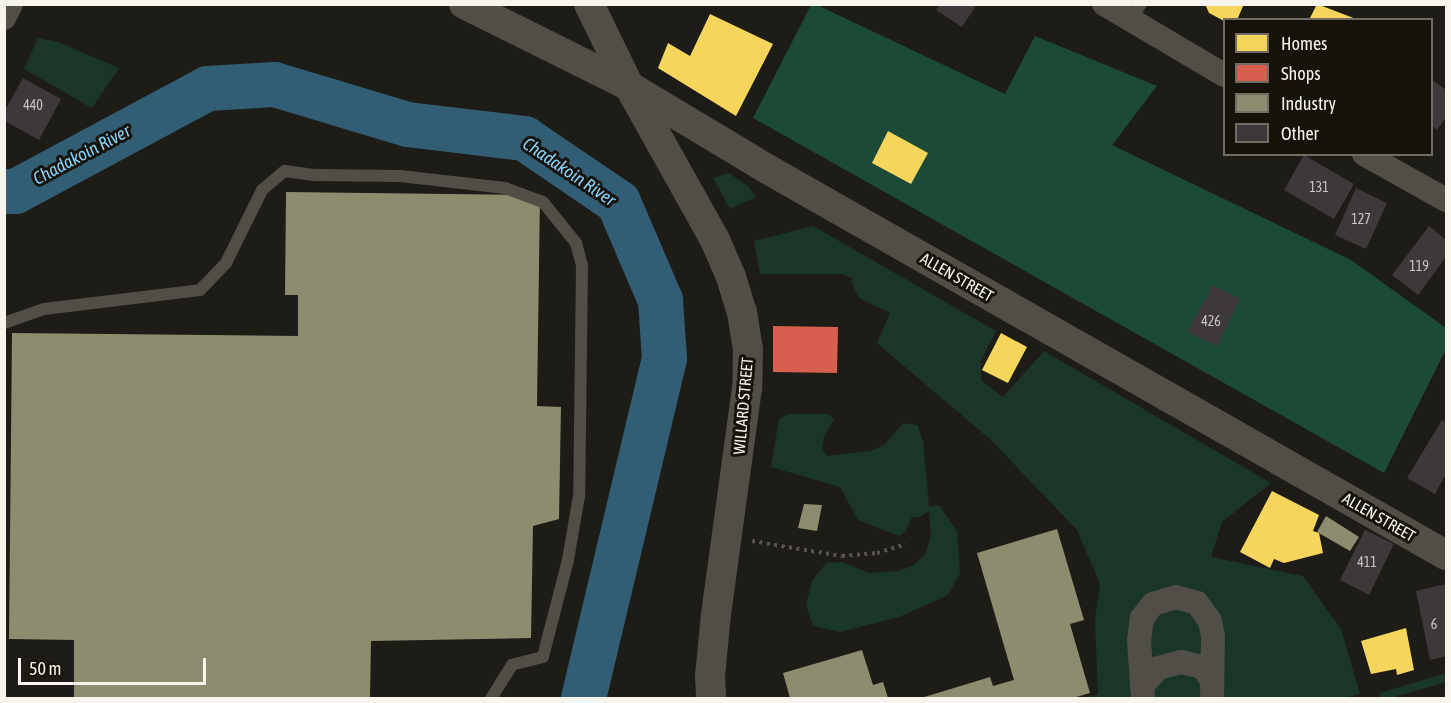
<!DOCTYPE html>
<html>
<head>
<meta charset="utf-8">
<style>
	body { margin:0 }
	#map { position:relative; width:1451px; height:703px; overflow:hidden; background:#1e1c16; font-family:"Asap Condensed",sans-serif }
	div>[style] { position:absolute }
	.green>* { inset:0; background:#1a3629 }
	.forest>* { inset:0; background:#1b4a37 }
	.homes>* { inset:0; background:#f6d55c }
	.shops>* { inset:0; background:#d6604d }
	.industry>* { inset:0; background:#8c8c6e }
	.river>* { height:45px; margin:-22.5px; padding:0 22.5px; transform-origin:22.5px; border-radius:22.5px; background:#315e75 }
	.building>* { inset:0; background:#3e383b }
	.path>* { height:4px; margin-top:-2px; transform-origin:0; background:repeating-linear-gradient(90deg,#57544f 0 3px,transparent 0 7.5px) }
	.service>* { height:12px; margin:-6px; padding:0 6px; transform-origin:6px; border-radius:6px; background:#514d47 }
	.minor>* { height:24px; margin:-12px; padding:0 12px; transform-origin:12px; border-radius:12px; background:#514d47 }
	.tertiary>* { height:30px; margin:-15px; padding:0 15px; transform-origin:15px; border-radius:15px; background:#514d47 }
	span { translate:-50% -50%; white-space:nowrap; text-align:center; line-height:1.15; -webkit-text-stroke:6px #18130a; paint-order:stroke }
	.number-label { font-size:14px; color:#c9c4c0 }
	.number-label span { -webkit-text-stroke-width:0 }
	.street-label { font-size:16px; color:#f7f3ed }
	.water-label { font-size:18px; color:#85d2fe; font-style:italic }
	.frame { position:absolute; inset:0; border:6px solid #f7f3ed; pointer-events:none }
	.legend { position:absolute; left:1223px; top:18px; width:210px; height:138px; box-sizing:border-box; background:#18130a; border:2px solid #716d65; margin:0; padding:8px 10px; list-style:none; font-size:18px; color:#f7f3ed }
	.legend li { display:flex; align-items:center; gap:12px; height:30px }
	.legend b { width:30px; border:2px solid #716d65 }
	.scale { position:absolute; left:18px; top:658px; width:188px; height:27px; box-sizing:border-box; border:3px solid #f7f3ed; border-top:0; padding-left:8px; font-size:18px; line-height:21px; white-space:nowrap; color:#f7f3ed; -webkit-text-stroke:4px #18130a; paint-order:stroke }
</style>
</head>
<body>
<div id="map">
	<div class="green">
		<i style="clip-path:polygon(38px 38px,58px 42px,119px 68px,92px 108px,24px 69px)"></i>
		<i style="clip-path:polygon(729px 173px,748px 186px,756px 197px,730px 209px,713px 178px)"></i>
		<i style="clip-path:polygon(813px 226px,996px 331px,981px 360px,981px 380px,1003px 397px,1044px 351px,1271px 483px,1222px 522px,1211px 557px,1303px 576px,1341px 629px,1360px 694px,1344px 698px,1083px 698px,1098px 694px,1095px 620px,1100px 584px,1077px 530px,992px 441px,877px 343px,890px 313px,859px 298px,851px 281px,853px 278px,841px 274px,760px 274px,754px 241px)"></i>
		<i style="clip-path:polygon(788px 414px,828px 414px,834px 419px,824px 436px,822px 448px,827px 456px,870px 451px,884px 445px,903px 423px,917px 425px,923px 441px,929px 507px,939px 505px,957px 531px,960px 573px,948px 595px,899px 617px,840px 632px,813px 626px,806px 605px,812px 581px,826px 563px,842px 562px,869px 573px,898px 571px,912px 566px,925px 555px,931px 535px,929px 511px,920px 517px,912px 517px,905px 532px,899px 536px,858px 520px,840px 487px,771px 467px,779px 419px)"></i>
		<i style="clip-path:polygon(1446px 673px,1446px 682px,1390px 698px,1381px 698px,1380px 693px)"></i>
	</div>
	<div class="forest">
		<i style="clip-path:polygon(811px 5px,817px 5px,1005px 94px,1035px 36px,1157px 86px,1112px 145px,1351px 260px,1446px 328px,1446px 349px,1384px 473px,753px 118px)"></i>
	</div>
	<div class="homes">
		<i style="clip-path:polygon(1205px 4px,1244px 4px,1237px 20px,1224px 21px,1209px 13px)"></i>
		<i style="clip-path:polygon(1317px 4px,1356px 19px,1356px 20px,1309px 20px)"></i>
		<i style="clip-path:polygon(710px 14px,773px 44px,736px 116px,658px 68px,668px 43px,690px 56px)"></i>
		<i style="clip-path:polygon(888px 131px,928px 153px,911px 184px,872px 163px)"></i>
		<i style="clip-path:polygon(1001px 333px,1027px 347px,1008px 383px,982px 370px)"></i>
		<i style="clip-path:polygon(1272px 491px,1319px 515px,1313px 531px,1319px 533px,1323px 553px,1284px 563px,1274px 559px,1270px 568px,1240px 552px)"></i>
		<i style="clip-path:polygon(1406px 628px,1414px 670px,1397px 675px,1396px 669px,1371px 674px,1361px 641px)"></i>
	</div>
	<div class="shops">
		<i style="clip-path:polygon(773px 326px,838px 327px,837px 373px,773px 372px)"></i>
	</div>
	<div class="industry">
		<i style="clip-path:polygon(286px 192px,540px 195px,537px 406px,561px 407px,559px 519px,533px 526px,531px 638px,371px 641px,370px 698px,74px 698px,74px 640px,9px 639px,12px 333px,298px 336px,298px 295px,285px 295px)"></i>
		<i style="clip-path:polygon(804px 504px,822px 505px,817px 531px,798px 528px)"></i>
		<i style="clip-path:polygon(1326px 516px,1359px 537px,1350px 551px,1317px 532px)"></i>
		<i style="clip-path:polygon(1057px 529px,1084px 620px,1070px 624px,1090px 693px,1073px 698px,921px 698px,990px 677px,993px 686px,1014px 680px,977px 553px)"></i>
		<i style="clip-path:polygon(862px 650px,873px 685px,883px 682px,888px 698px,790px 698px,783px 673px)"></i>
	</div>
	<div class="river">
		<i style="left:4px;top:191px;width:11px"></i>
		<i style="left:15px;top:191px;width:218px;rotate:-28.2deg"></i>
		<i style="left:207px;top:88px;width:67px;rotate:-3.4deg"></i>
		<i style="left:274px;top:84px;width:139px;rotate:16.7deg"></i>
		<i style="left:407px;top:124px;width:118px;rotate:6.8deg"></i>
		<i style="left:524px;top:138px;width:114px;rotate:34.2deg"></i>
		<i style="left:618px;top:202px;width:107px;rotate:66.8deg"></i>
		<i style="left:660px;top:300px;width:58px;rotate:86.1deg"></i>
		<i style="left:664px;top:358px;width:350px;rotate:103.4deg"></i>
	</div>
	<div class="building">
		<i style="clip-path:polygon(940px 4px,977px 4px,962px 27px,936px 10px)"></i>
		<i style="clip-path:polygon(23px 78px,61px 99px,39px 140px,5px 121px,5px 110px)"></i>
		<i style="clip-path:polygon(1432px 80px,1446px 90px,1446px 117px,1437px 130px,1432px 126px)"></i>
		<i style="clip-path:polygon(1304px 155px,1354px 184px,1334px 219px,1284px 190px)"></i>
		<i style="clip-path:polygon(1356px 188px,1387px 203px,1366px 249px,1335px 235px)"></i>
		<i style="clip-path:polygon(1429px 226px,1446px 240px,1446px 257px,1418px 295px,1392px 275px)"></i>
		<i style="clip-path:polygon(1213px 285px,1240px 299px,1217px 346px,1187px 332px)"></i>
		<i style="clip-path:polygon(1442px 420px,1446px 422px,1446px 474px,1435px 494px,1407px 478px)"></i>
		<i style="clip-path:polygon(1365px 530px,1394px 544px,1369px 595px,1340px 580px)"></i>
		<i style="clip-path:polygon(1446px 584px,1446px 656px,1430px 660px,1416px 591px)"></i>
	</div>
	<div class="path">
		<i style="left:752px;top:541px;width:91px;rotate:9.5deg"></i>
		<i style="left:842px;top:556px;width:35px;rotate:-5deg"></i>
		<i style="left:877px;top:553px;width:30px;rotate:-17deg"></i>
	</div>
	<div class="service">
		<i style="left:1131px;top:20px;width:19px;rotate:-58deg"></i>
		<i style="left:4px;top:323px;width:42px;rotate:-19.3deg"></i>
		<i style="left:44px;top:309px;width:157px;rotate:-6.9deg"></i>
		<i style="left:200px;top:290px;width:37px;rotate:-46deg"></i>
		<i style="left:226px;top:263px;width:81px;rotate:-63.7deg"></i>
		<i style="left:262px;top:190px;width:30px;rotate:-40deg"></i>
		<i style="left:285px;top:171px;width:29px;rotate:8deg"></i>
		<i style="left:314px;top:175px;width:86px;rotate:0.7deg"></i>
		<i style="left:400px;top:176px;width:106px;rotate:6.5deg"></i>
		<i style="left:505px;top:188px;width:40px;rotate:20.2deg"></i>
		<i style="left:543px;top:202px;width:53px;rotate:51.2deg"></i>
		<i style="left:576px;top:243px;width:23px;rotate:75deg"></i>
		<i style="left:582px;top:265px;width:231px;rotate:90.7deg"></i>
		<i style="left:579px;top:496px;width:65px;rotate:99.8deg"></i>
		<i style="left:568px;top:560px;width:100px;rotate:104.5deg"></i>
		<i style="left:543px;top:657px;width:32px;rotate:166deg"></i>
		<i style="left:512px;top:665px;width:39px;rotate:122deg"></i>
	</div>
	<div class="minor">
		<i style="left:1104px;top:4px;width:139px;rotate:30.6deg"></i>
		<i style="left:4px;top:18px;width:16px;rotate:-63deg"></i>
		<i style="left:1364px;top:154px;width:94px;rotate:29.3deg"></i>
		<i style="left:1142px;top:686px;width:24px;rotate:-48deg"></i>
		<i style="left:1158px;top:668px;width:24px;rotate:-15deg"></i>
		<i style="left:1181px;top:662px;width:23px;rotate:13deg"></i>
		<i style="left:1203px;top:667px;width:17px;rotate:57deg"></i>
		<i style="left:1143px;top:698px;width:57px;rotate:-94deg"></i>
		<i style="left:1139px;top:641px;width:23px;rotate:-83deg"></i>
		<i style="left:1142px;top:618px;width:18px;rotate:-52deg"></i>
		<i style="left:1153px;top:604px;width:24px;rotate:-17deg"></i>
		<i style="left:1176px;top:597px;width:22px;rotate:16deg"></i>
		<i style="left:1197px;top:603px;width:22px;rotate:54deg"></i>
		<i style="left:1210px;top:621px;width:16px;rotate:79deg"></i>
		<i style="left:1213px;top:637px;width:61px;rotate:90.9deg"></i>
	</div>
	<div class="tertiary">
		<i style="left:464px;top:4px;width:184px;rotate:26.4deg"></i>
		<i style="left:629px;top:86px;width:163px;rotate:31deg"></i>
		<i style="left:769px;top:170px;width:779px;rotate:29.63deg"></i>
		<i style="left:589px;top:4px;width:91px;rotate:64deg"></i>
		<i style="left:629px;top:86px;width:176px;rotate:60.8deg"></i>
		<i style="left:715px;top:240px;width:40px;rotate:66.6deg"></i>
		<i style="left:731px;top:277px;width:37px;rotate:73deg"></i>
		<i style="left:742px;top:312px;width:37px;rotate:81deg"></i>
		<i style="left:748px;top:349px;width:39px;rotate:91deg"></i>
		<i style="left:747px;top:388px;width:228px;rotate:97.8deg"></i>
		<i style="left:716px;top:614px;width:62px;rotate:95.5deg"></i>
		<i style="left:710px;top:676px;width:22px;rotate:87deg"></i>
	</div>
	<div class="number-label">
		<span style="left:33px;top:105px">440</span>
		<span style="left:1319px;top:187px">131</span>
		<span style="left:1361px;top:219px">127</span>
		<span style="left:1419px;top:266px">119</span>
		<span style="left:1211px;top:321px">426</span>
		<span style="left:1367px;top:562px">411</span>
		<span style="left:1434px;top:624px">6</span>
	</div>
	<div class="street-label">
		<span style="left:957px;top:277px;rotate:30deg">ALLEN STREET</span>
		<span style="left:743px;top:406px;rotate:-85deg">WILLARD STREET</span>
		<span style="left:1379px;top:517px;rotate:30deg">ALLEN STREET</span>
	</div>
	<div class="water-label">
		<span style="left:82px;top:155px;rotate:-28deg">Chadakoin River</span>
		<span style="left:569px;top:172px;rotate:34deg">Chadakoin River</span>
	</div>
	<div class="frame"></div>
	<ul class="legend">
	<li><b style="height:16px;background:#f6d55c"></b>Homes</li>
	<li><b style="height:16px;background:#d6604d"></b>Shops</li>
	<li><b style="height:16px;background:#8c8c6e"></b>Industry</li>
	<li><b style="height:16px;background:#3e383b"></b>Other</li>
	</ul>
	<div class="scale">50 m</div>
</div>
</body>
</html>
